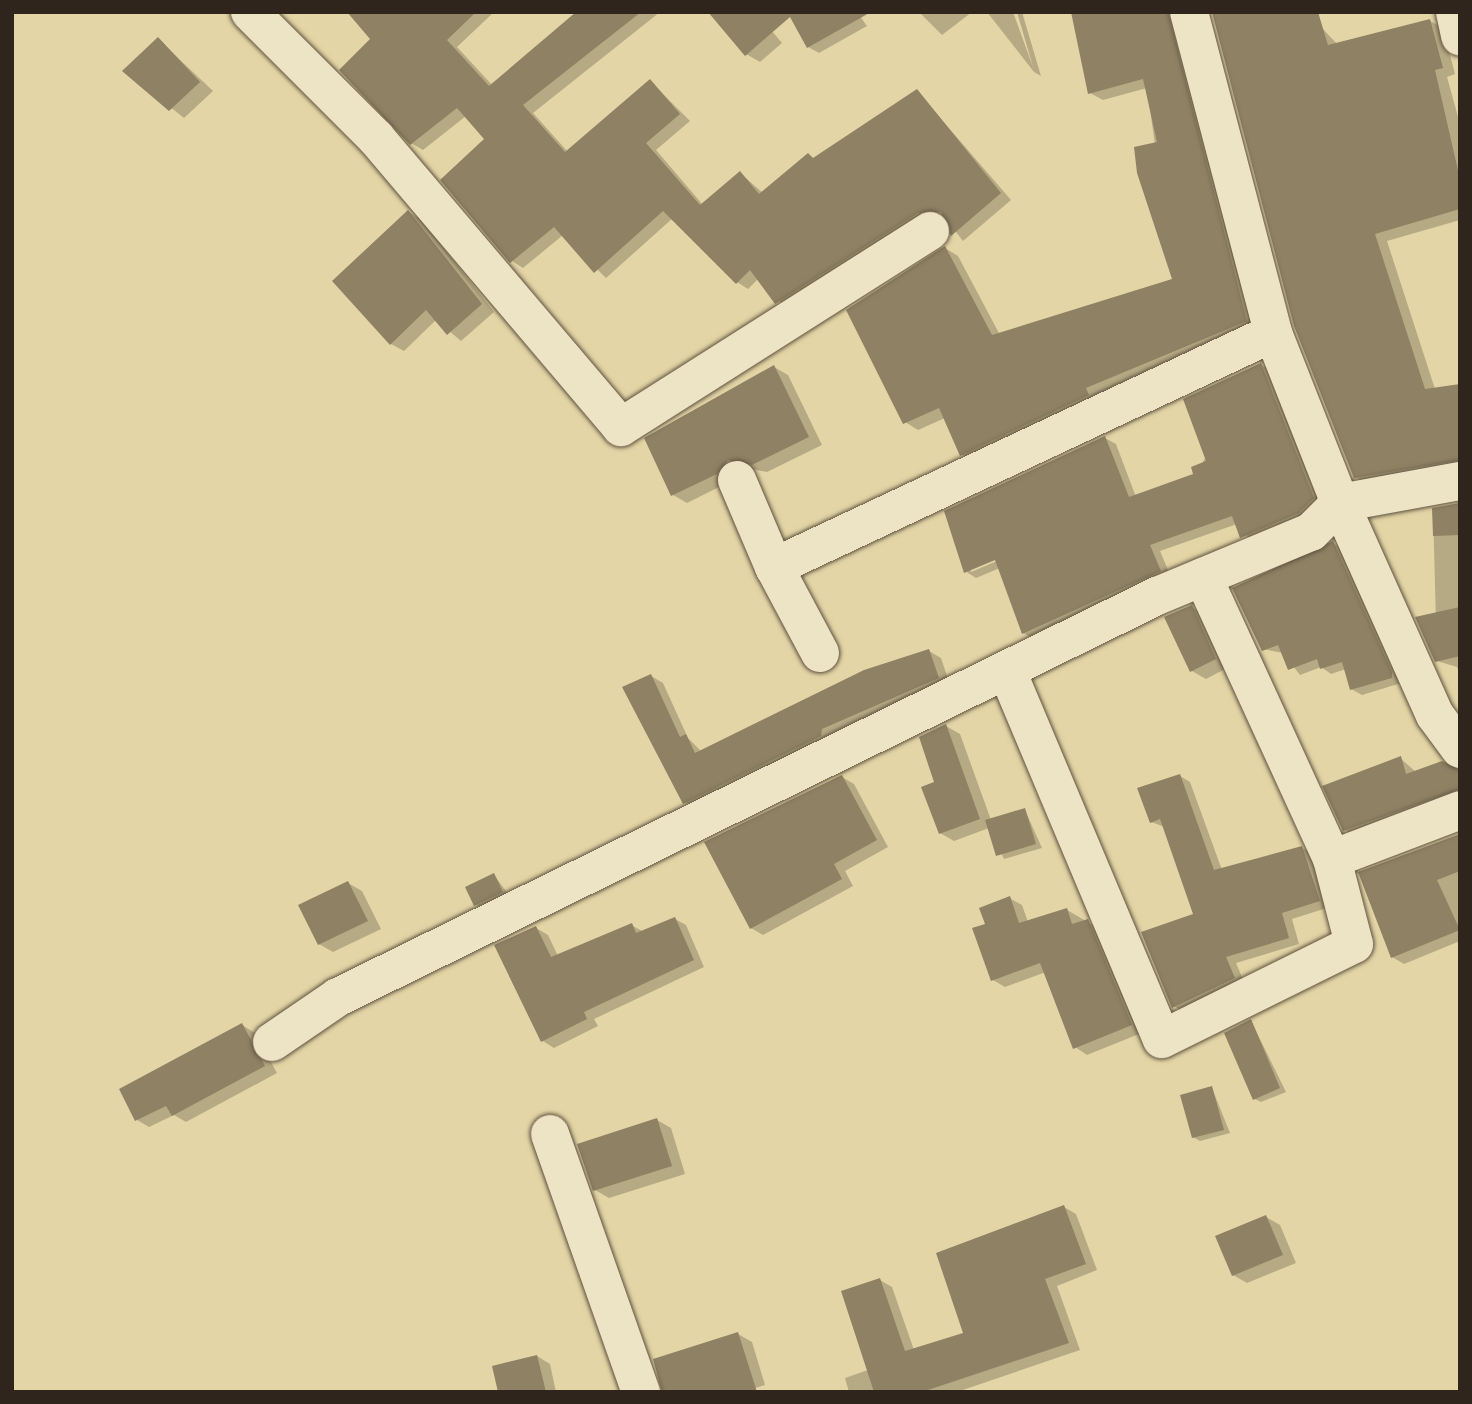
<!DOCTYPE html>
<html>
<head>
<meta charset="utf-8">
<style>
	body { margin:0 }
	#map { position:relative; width:1472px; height:1404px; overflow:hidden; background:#e4d5a6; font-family:"Sorts Mill Goudy",serif }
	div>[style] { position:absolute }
	.shadow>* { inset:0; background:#0003 }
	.building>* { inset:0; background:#8e8164 }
	.roads { filter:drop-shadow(0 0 2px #5d513f) drop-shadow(0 0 2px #5d513f) }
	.street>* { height:38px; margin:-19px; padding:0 19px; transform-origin:19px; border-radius:19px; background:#ede4c5 }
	span { translate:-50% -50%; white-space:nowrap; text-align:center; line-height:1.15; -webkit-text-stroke:5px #ede4c5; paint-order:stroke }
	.frame { position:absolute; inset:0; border:14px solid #30251d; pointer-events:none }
</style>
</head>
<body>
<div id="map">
	<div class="shadow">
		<i style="clip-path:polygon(434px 12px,494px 12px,457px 47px,493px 86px,581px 12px,660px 12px,533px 113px,568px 152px,650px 81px,690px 121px,656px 150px,703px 205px,740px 173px,763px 193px,808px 155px,815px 159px,917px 91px,1011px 200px,963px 241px,945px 218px,930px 218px,787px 309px,758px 279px,748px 289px,737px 282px,673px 218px,606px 278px,563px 235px,523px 268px,512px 261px,487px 139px,466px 116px,423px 150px,411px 143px)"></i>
		<i style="clip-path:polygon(756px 12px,782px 43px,760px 62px,746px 54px)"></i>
		<i style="clip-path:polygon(857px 12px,867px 26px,819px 53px,808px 47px)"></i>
		<i style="clip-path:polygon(919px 12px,972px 12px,942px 35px)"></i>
		<i style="clip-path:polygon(987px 12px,1013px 12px,1033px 67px,1017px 12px,1022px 12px,1041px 76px,1034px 72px)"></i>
		<i style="clip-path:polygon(1073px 12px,1184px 12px,1259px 328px,974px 462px,961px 454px,945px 418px,918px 430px,905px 422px,945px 248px,958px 256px,1000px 335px,1174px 281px,1147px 88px,1103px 100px,1090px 93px)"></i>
		<i style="clip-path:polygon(1430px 21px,1443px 28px,1455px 74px,1447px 77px,1460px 124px,1460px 220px,1387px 241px,1435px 389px,1460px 386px,1460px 468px,1368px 484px,1355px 477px,1322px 28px,1338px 45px)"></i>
		<i style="clip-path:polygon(158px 39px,213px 91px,184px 118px,124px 70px)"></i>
		<i style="clip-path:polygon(409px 212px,422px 220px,494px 312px,461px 341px,436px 320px,404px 351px,391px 344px)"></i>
		<i style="clip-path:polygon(evenodd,1261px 365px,1272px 371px,1325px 504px,1253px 543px,1237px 524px,1160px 551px,1171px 577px,1034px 639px,1023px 633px,1000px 568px,976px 578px,965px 571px,1105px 438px,1116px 444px,1136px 497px,1195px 475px,1261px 365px,1002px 555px,1004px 558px,971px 572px,971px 568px,1002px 555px)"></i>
		<i style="clip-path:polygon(774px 367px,788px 375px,822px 445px,767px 472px,742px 467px,731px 481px,687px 503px,673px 495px)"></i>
		<i style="clip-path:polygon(1460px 503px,1460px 677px,1457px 667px,1437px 661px,1433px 510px)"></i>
		<i style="clip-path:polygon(1333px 543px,1343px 549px,1401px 683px,1362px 695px,1351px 689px,1346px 669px,1331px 674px,1321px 667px,1300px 675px,1283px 653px,1263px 649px)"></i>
		<i style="clip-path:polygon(1192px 607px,1206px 615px,1229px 667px,1206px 679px,1192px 671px)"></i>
		<i style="clip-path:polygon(929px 651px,941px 658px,950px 685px,697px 809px,685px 802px,651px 676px,663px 683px,688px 738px,702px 752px)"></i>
		<i style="clip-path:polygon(946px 726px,960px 734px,991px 820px,1025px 810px,1042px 848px,1004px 859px,989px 828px,954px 841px,940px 833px,937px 783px)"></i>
		<i style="clip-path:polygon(1400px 758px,1416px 772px,1460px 778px,1460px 801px,1359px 838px,1345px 830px)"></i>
		<i style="clip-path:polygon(1180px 776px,1190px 782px,1222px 870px,1302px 848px,1313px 854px,1330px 907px,1292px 919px,1299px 944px,1236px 963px,1245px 984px,1185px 1013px,1174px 1006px,1196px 915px,1165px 827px,1151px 822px)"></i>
		<i style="clip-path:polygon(842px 777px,854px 784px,888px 847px,845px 871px,853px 886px,763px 935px,751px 928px)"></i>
		<i style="clip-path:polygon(1460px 835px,1460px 941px,1404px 964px,1392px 957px)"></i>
		<i style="clip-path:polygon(494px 875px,509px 895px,482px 908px,476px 905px)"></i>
		<i style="clip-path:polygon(348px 883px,362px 891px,381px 929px,333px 952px,319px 944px)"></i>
		<i style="clip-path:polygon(1009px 898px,1022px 905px,1028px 922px,1067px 910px,1100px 929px,1144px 1032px,1087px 1055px,1075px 1047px,1046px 972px,1005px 987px,993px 980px,987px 925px)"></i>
		<i style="clip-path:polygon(675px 919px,686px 925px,704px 967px,594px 1019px,598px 1026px,554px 1048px,543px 1041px,536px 928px,548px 935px,558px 956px,631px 925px,644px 932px)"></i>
		<i style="clip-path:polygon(1251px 1021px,1286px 1092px,1261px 1102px,1255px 1099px)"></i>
		<i style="clip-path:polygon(242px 1025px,255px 1033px,277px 1073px,186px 1122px,174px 1115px,149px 1127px,137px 1120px)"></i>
		<i style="clip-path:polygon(1212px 1088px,1230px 1133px,1200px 1141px,1193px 1137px)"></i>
		<i style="clip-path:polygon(657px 1120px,671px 1128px,685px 1174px,609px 1198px,595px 1190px)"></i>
		<i style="clip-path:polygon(1064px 1207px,1076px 1214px,1097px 1270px,1057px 1286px,1080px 1350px,957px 1392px,849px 1392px,845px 1378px,868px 1370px,880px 1280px,892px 1287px,914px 1350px,965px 1334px)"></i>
		<i style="clip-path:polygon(1266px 1217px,1280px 1225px,1296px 1263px,1247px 1283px,1233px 1275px)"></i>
		<i style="clip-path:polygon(738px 1334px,752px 1342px,765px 1385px,744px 1392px)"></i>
		<i style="clip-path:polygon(537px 1356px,550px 1364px,556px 1392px,500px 1392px)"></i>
	</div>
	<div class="building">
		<i style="clip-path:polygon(347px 12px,476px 12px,447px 40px,489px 86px,576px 12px,641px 12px,523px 105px,565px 152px,650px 79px,680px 114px,646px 143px,700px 205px,740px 171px,759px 194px,808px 153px,813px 158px,917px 89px,1001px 193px,951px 236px,941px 212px,918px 213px,775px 304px,750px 270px,736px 284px,663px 211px,594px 273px,554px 227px,510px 263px,440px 180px,484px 139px,457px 108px,410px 145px,339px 70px,370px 39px)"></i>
		<i style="clip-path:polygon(708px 12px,871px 12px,807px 48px,790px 17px,745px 56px)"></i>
		<i style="clip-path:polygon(1071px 12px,1168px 12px,1247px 321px,1086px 388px,1089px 395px,960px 456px,939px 408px,903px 424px,846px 310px,945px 246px,992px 335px,1172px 279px,1137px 173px,1134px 147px,1157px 142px,1143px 79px,1088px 94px)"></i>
		<i style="clip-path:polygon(1212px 12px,1318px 12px,1328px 45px,1430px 19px,1443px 68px,1435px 70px,1460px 179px,1460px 209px,1375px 234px,1425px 389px,1460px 384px,1460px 460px,1354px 478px,1294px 326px)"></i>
		<i style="clip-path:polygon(158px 37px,200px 82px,169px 111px,122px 71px)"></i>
		<i style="clip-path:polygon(408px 210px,482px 304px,447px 335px,426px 310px,390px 345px,332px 281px)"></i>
		<i style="clip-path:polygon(1261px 363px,1314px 498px,1299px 513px,1240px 538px,1232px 516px,1150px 545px,1161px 571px,1022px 634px,995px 560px,964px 573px,944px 511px,1105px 436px,1129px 497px,1193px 474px,1191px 467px,1206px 461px,1183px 399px)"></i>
		<i style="clip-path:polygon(774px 365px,809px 437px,752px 465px,728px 460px,717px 474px,671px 496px,644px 438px)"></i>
		<i style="clip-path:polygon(1460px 503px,1460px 535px,1433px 536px,1432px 508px)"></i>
		<i style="clip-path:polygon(1333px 541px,1392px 672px,1392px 678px,1350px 690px,1342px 662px,1320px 669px,1317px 659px,1288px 670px,1278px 645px,1262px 651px,1232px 588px)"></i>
		<i style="clip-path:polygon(1192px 605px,1216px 659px,1190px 672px,1164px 617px)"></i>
		<i style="clip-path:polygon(1460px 607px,1460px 656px,1435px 662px,1415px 617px)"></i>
		<i style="clip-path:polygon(929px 649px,939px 678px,822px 729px,821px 736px,683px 804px,622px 687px,651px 674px,680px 737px,686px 734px,695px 753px,864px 670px)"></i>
		<i style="clip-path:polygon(946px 724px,980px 819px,939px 834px,921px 787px,934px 782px,919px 737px)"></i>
		<i style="clip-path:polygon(1401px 756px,1406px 774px,1442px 761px,1460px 770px,1460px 789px,1343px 831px,1322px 786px)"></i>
		<i style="clip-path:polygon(1180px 774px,1214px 870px,1302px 846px,1320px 901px,1282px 913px,1289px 938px,1226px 957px,1235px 978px,1172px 1008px,1141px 932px,1193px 914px,1160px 819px,1150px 823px,1137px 788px)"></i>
		<i style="clip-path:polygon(842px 775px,877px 840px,834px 864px,842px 879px,750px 929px,704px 842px)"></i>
		<i style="clip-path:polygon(1025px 808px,1036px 844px,996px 856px,985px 820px)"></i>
		<i style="clip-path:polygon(1460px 834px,1460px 871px,1437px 880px,1460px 930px,1391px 958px,1358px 872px)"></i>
		<i style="clip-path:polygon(494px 873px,503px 892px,474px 906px,465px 887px)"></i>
		<i style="clip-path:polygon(348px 881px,368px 921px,318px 945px,298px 905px)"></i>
		<i style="clip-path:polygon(1010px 896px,1019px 923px,1067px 908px,1072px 924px,1088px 919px,1132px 1025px,1073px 1049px,1040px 963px,991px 981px,972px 928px,985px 924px,979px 908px)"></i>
		<i style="clip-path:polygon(675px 917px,694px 960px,584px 1012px,587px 1019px,541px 1042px,494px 945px,536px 926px,551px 957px,632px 923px,636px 933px)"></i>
		<i style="clip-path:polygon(1251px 1019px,1280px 1088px,1253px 1100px,1224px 1033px)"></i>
		<i style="clip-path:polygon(242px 1023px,265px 1066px,172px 1116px,166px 1106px,135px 1121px,119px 1089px)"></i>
		<i style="clip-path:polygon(1212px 1086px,1224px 1130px,1192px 1138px,1180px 1095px)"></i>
		<i style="clip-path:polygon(657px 1118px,672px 1166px,593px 1191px,577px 1144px)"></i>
		<i style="clip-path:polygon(1064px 1205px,1086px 1264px,1045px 1279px,1069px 1343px,922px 1392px,874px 1392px,841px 1291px,880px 1278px,905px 1351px,963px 1333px,936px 1253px)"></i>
		<i style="clip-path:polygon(1266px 1215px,1283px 1255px,1232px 1276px,1215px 1236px)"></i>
		<i style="clip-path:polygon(738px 1332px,757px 1392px,662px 1392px,653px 1359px)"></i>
		<i style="clip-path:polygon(537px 1355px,546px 1392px,498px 1392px,492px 1366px)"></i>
	</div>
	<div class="roads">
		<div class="street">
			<i style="left:250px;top:12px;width:178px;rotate:45deg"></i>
			<i style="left:376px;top:138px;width:379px;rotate:49.7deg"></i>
			<i style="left:621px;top:427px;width:366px;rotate:-32.4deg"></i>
			<i style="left:1189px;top:12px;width:332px;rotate:75.3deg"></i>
			<i style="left:1273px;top:333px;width:183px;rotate:68.5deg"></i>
			<i style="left:1340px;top:503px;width:122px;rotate:-10.4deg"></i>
			<i style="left:1455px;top:12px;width:25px;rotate:78deg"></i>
			<i style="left:737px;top:480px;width:95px;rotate:67deg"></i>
			<i style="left:1203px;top:577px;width:310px;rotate:65.4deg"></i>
			<i style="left:820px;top:653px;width:98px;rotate:-118.1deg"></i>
			<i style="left:774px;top:567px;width:551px;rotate:-25.12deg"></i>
			<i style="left:1007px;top:671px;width:399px;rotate:67.2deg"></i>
			<i style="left:1162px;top:1039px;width:214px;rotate:-26.3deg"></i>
			<i style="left:1354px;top:944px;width:88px;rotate:-104.5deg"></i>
			<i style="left:1332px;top:859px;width:137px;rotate:-20.9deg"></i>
			<i style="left:272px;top:1042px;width:80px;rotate:-34.3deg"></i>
			<i style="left:338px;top:997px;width:912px;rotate:-26.09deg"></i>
			<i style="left:1157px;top:596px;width:167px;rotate:-22.6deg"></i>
			<i style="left:1311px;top:532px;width:41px;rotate:-45deg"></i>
			<i style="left:1340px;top:503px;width:232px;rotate:65.9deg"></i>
			<i style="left:1435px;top:715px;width:42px;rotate:53.7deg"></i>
			<i style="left:550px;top:1134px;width:274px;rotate:70.6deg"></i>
		</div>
	</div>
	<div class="frame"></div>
</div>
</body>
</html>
